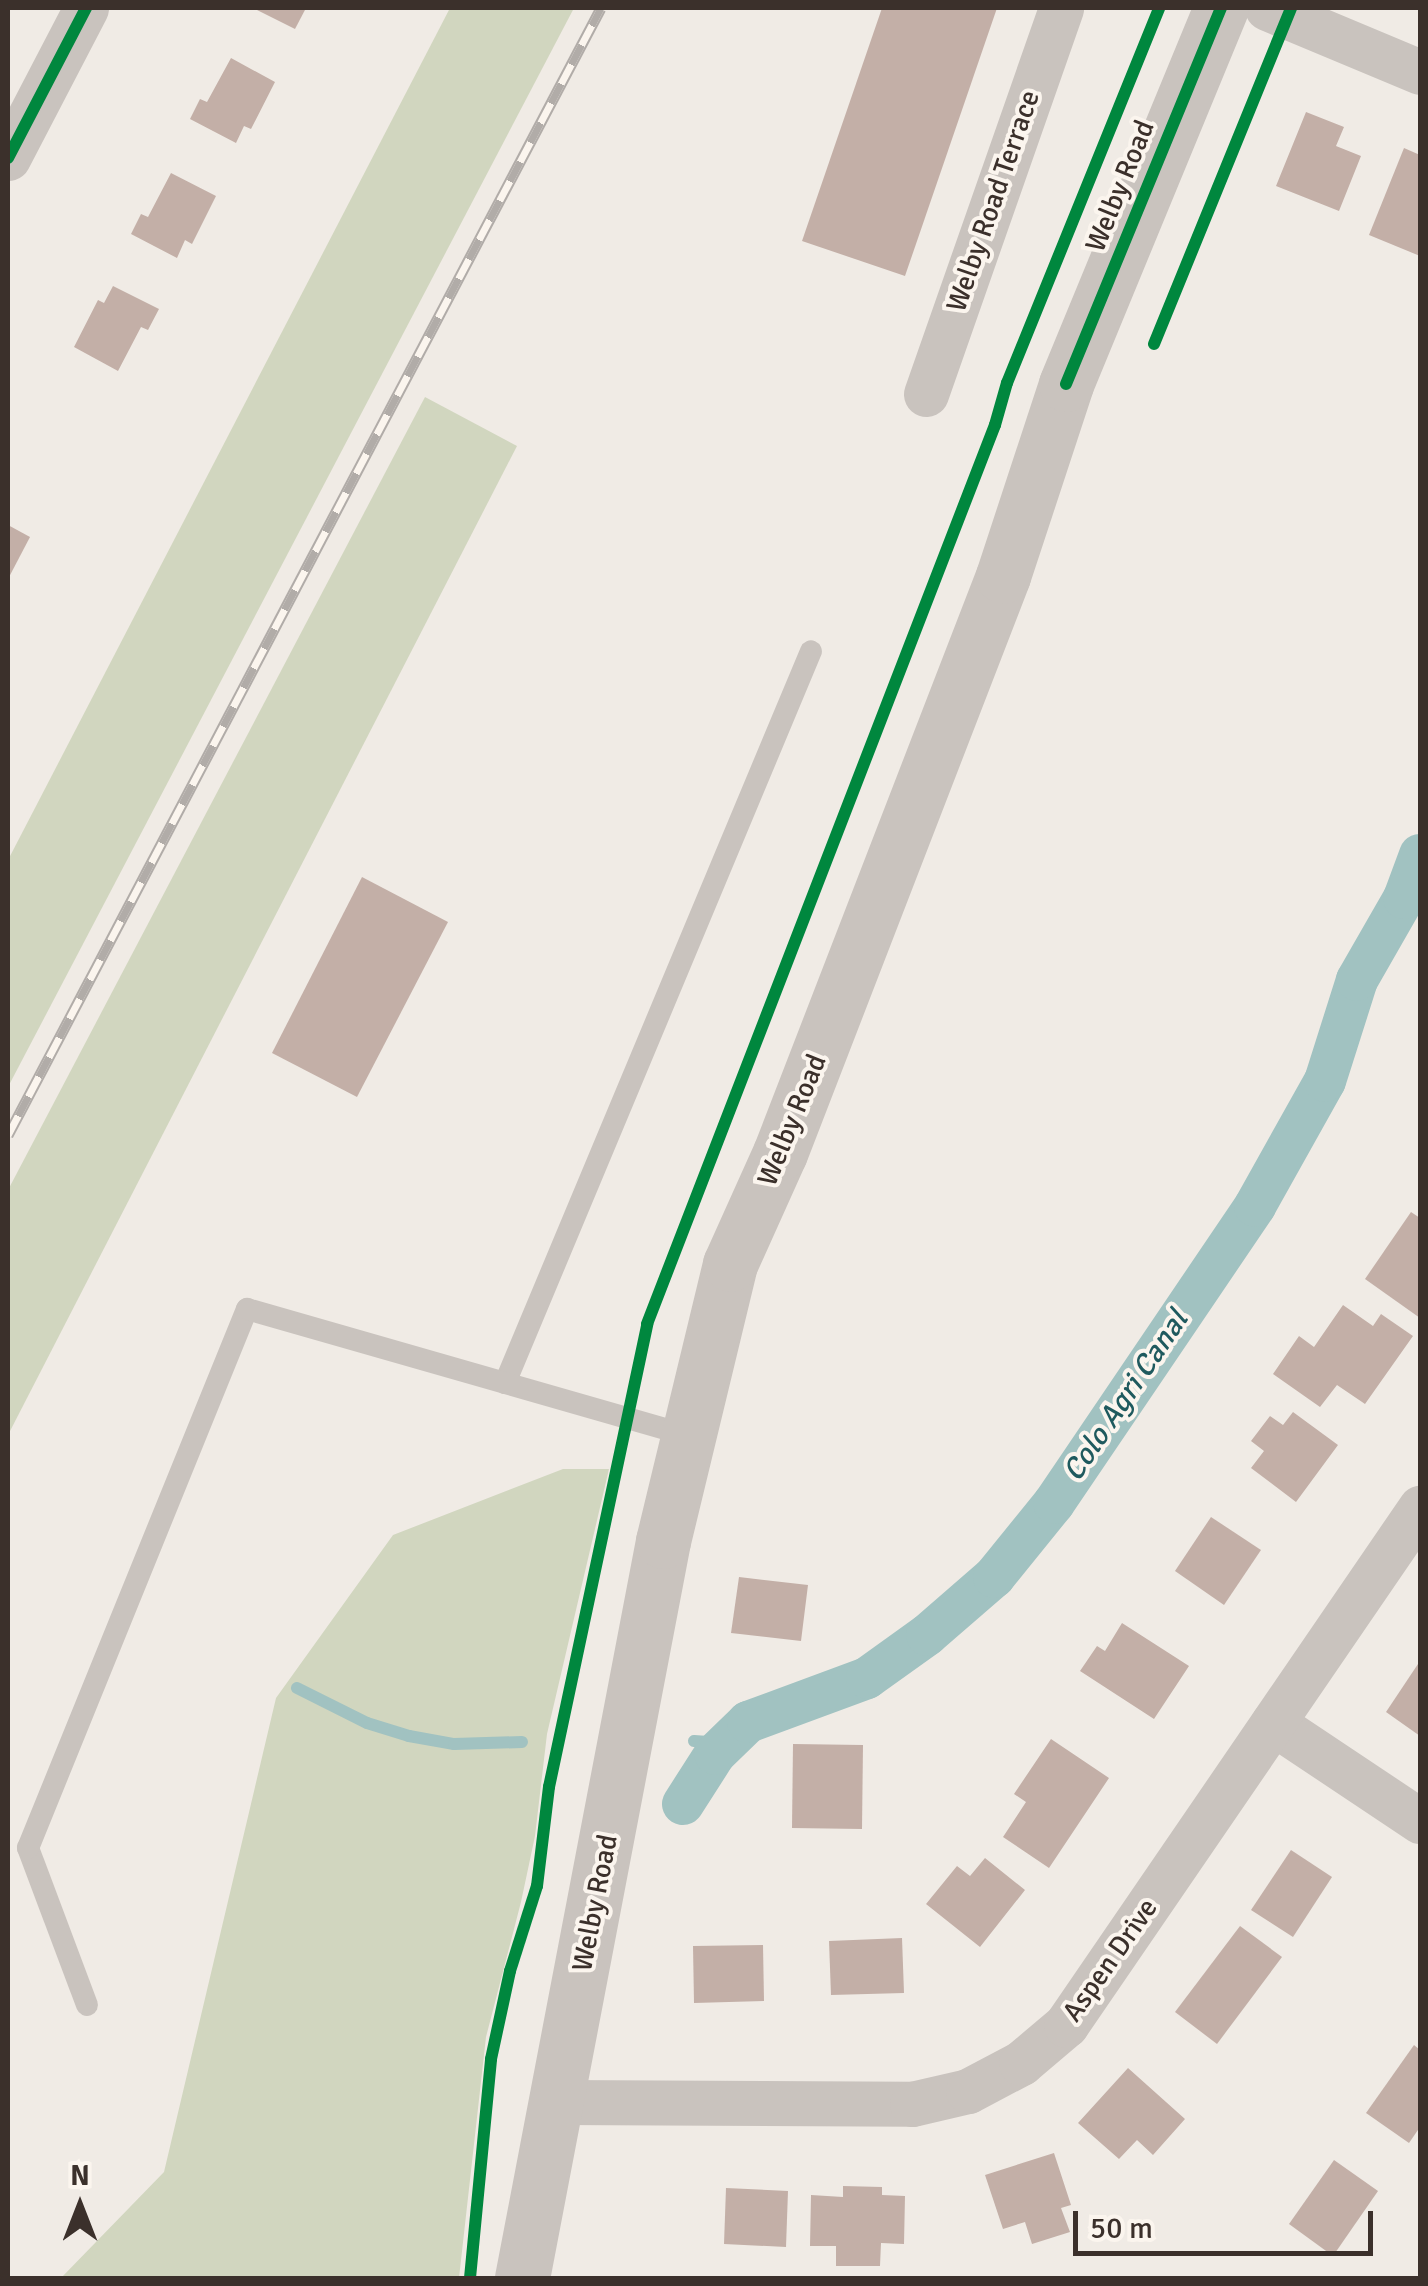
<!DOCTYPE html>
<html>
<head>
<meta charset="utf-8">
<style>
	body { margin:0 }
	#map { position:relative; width:1428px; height:2286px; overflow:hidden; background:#f0ebe5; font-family:Signika,sans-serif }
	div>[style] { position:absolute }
	.green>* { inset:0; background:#d1d6bf }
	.stream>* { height:12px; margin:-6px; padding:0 6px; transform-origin:6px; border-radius:6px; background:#a1c2c1 }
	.canal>* { height:42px; margin:-21px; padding:0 21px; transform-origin:21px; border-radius:21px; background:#a1c2c1 }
	.building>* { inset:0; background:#c3afa7 }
	.service>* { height:22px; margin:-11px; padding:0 11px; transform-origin:11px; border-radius:11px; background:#c9c3be }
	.minor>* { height:45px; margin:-22.5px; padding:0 22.5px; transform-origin:22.5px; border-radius:22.5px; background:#c9c3be }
	.tertiary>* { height:55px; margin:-27.5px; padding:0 27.5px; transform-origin:27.5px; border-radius:27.5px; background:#c9c3be }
	.rail>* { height:11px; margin-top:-5.5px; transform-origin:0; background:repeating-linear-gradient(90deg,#fbf5ee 0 22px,#b1aca8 0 44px); box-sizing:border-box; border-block:2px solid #b1aca8 }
	.cycleway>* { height:12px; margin:-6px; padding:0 6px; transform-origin:6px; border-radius:6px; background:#00873e }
	span { translate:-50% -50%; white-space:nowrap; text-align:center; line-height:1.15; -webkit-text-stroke:8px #fbf5ee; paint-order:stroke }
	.street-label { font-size:28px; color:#3b302b }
	.water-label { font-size:30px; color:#1f5a5e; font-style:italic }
	.frame { position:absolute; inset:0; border:10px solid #3b302b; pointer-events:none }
	.north { position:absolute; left:30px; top:2156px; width:100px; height:100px; -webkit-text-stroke:8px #fbf5ee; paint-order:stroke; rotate:0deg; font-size:28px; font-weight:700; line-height:40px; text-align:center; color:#3b302b }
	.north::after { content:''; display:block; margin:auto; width:35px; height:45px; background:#3b302b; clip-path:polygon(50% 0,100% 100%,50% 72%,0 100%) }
	.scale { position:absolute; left:1073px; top:2211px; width:300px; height:45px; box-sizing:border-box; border:5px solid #3b302b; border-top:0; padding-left:12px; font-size:30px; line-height:35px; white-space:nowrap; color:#3b302b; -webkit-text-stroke:8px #fbf5ee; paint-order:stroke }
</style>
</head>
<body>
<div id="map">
	<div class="green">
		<i style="clip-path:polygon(450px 8px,574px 8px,8px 1087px,8px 860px)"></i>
		<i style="clip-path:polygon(425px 397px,517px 446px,8px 1435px,8px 1190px)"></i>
		<i style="clip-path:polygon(563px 1469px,609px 1469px,547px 1734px,535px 1836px,521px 1902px,486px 2037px,459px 2278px,61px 2278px,164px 2172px,276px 1698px,393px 1535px)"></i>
	</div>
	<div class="stream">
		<i style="left:297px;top:1688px;width:78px;rotate:26.6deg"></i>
		<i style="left:367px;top:1723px;width:44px;rotate:17.2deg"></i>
		<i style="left:409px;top:1736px;width:46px;rotate:10.1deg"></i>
		<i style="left:454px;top:1744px;width:68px;rotate:-1.7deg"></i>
		<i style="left:694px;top:1741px;width:32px;rotate:4deg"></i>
	</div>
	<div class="canal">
		<i style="left:683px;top:1804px;width:59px;rotate:-57.4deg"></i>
		<i style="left:715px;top:1754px;width:46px;rotate:-44.1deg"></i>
		<i style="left:748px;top:1722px;width:127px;rotate:-20.3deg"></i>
		<i style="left:867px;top:1678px;width:74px;rotate:-35.6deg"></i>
		<i style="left:927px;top:1635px;width:89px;rotate:-40.9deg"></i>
		<i style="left:994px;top:1577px;width:95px;rotate:-51deg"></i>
		<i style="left:1054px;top:1503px;width:359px;rotate:-55.9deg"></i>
		<i style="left:1255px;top:1206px;width:143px;rotate:-60.8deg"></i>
		<i style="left:1325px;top:1081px;width:106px;rotate:-72.4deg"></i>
		<i style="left:1357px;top:980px;width:95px;rotate:-60.2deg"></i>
		<i style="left:1404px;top:898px;width:46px;rotate:-69.6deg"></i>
	</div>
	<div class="building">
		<i style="clip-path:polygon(253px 8px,306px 8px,295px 29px)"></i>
		<i style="clip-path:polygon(882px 8px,997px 8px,905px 276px,802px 241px)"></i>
		<i style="clip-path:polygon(231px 58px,275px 82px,251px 129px,244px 126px,236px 143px,190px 119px,200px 99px,207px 102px)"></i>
		<i style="clip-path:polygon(1306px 112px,1344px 127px,1336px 146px,1361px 156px,1339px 211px,1276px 186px)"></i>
		<i style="clip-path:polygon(1404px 148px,1420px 155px,1420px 256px,1369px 235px)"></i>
		<i style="clip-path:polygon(171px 173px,216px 196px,192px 244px,185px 240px,177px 258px,131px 234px,141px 214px,148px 217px)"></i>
		<i style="clip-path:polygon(113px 286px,159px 309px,148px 330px,141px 327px,118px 371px,74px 347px,98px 300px,104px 303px)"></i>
		<i style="clip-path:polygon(8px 525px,30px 537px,8px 579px)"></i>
		<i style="clip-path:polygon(362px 877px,448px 922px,357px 1097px,272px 1053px)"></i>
		<i style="clip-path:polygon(1411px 1212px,1420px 1218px,1420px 1318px,1365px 1279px)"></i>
		<i style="clip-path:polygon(1343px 1305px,1373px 1326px,1381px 1314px,1413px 1336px,1365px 1404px,1337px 1385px,1320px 1407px,1273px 1374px,1299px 1336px,1314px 1347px)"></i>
		<i style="clip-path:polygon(1293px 1412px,1338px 1445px,1296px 1502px,1251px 1468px,1264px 1451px,1251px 1441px,1270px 1416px,1283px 1425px)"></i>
		<i style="clip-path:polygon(1211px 1517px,1261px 1550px,1224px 1605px,1175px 1571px)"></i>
		<i style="clip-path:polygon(739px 1577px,808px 1585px,801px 1641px,731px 1633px)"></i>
		<i style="clip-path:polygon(1122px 1623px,1189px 1666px,1154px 1719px,1080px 1671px,1097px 1646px,1105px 1651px)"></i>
		<i style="clip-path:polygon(1420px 1661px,1420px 1736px,1386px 1712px)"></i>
		<i style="clip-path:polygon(1051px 1739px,1109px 1778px,1049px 1868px,1003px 1837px,1026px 1802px,1014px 1794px)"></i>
		<i style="clip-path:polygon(793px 1744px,863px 1745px,862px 1829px,792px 1828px)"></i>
		<i style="clip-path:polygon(1291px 1850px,1332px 1877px,1293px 1937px,1251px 1910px)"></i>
		<i style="clip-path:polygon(985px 1858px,1025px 1890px,980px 1947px,926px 1904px,957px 1866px,970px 1876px)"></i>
		<i style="clip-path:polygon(1240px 1926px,1282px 1957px,1217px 2044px,1175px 2012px)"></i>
		<i style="clip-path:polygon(902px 1938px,904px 1993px,831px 1995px,829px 1941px)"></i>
		<i style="clip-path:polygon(763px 1945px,764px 2001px,694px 2003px,693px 1946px)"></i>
		<i style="clip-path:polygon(1414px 2045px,1420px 2050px,1420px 2127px,1409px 2143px,1366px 2113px)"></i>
		<i style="clip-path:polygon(1128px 2068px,1185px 2119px,1153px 2155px,1137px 2140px,1119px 2159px,1078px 2123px)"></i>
		<i style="clip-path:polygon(1054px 2153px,1071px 2205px,1061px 2208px,1070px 2232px,1032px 2244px,1025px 2222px,1003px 2229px,985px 2175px)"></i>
		<i style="clip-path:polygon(1334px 2160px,1378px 2191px,1333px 2256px,1289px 2224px)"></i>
		<i style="clip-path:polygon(843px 2186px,882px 2187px,882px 2195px,905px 2196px,904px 2244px,881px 2243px,880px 2266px,836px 2266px,836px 2246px,810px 2246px,811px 2195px,843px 2197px)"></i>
		<i style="clip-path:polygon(726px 2188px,788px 2191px,786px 2247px,724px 2244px)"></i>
	</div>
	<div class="service">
		<i style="left:505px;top:1383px;width:793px;rotate:-67.31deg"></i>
		<i style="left:87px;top:2005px;width:168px;rotate:-110.6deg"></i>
		<i style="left:28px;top:1848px;width:582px;rotate:-67.89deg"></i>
		<i style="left:247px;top:1309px;width:457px;rotate:16deg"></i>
	</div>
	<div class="minor">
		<i style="left:1267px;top:8px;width:166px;rotate:22.7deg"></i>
		<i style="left:8px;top:158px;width:169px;rotate:-62.5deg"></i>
		<i style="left:926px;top:394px;width:409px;rotate:-70.7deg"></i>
		<i style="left:1273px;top:1723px;width:177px;rotate:33.7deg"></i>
		<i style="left:558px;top:2102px;width:354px;rotate:0.3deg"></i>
		<i style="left:912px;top:2104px;width:57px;rotate:-13.1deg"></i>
		<i style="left:968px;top:2091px;width:60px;rotate:-27.8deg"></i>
		<i style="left:1021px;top:2063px;width:59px;rotate:-40.2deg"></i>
		<i style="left:1066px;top:2025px;width:627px;rotate:-55.6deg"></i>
	</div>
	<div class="tertiary">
		<i style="left:522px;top:2278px;width:750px;rotate:-79.17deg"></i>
		<i style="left:663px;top:1541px;width:285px;rotate:-76.4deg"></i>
		<i style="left:730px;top:1264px;width:122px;rotate:-65.8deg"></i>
		<i style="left:780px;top:1153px;width:619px;rotate:-68.87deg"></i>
		<i style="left:1003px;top:576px;width:202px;rotate:-71.8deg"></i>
		<i style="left:1066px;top:384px;width:407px;rotate:-67.6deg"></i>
	</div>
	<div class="rail">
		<i style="left:8px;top:1135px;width:1273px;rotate:-62.25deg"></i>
	</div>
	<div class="cycleway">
		<i style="left:8px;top:158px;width:169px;rotate:-62.5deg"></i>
		<i style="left:1154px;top:344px;width:363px;rotate:-67.8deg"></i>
		<i style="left:1066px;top:384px;width:407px;rotate:-67.6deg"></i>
		<i style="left:470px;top:2278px;width:220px;rotate:-84.5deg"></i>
		<i style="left:491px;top:2059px;width:90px;rotate:-77.8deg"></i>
		<i style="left:510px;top:1971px;width:89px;rotate:-72.4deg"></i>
		<i style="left:537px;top:1886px;width:100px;rotate:-83.1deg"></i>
		<i style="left:549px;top:1787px;width:473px;rotate:-78deg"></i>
		<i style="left:647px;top:1324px;width:964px;rotate:-68.84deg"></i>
		<i style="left:995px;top:425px;width:44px;rotate:-74.1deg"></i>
		<i style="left:1007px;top:383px;width:405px;rotate:-67.9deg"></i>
	</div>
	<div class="street-label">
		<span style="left:1120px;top:186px;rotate:-68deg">Welby Road</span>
		<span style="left:993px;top:201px;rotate:-71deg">Welby Road Terrace</span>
		<span style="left:792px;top:1120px;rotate:-68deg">Welby Road</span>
		<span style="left:595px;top:1903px;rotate:-79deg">Welby Road</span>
		<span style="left:1110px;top:1960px;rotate:-55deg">Aspen Drive</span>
	</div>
	<div class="water-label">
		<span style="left:1126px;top:1396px;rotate:-56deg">Colo Agri Canal</span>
	</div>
	<div class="frame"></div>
	<div class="north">N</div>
	<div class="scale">50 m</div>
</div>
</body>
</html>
